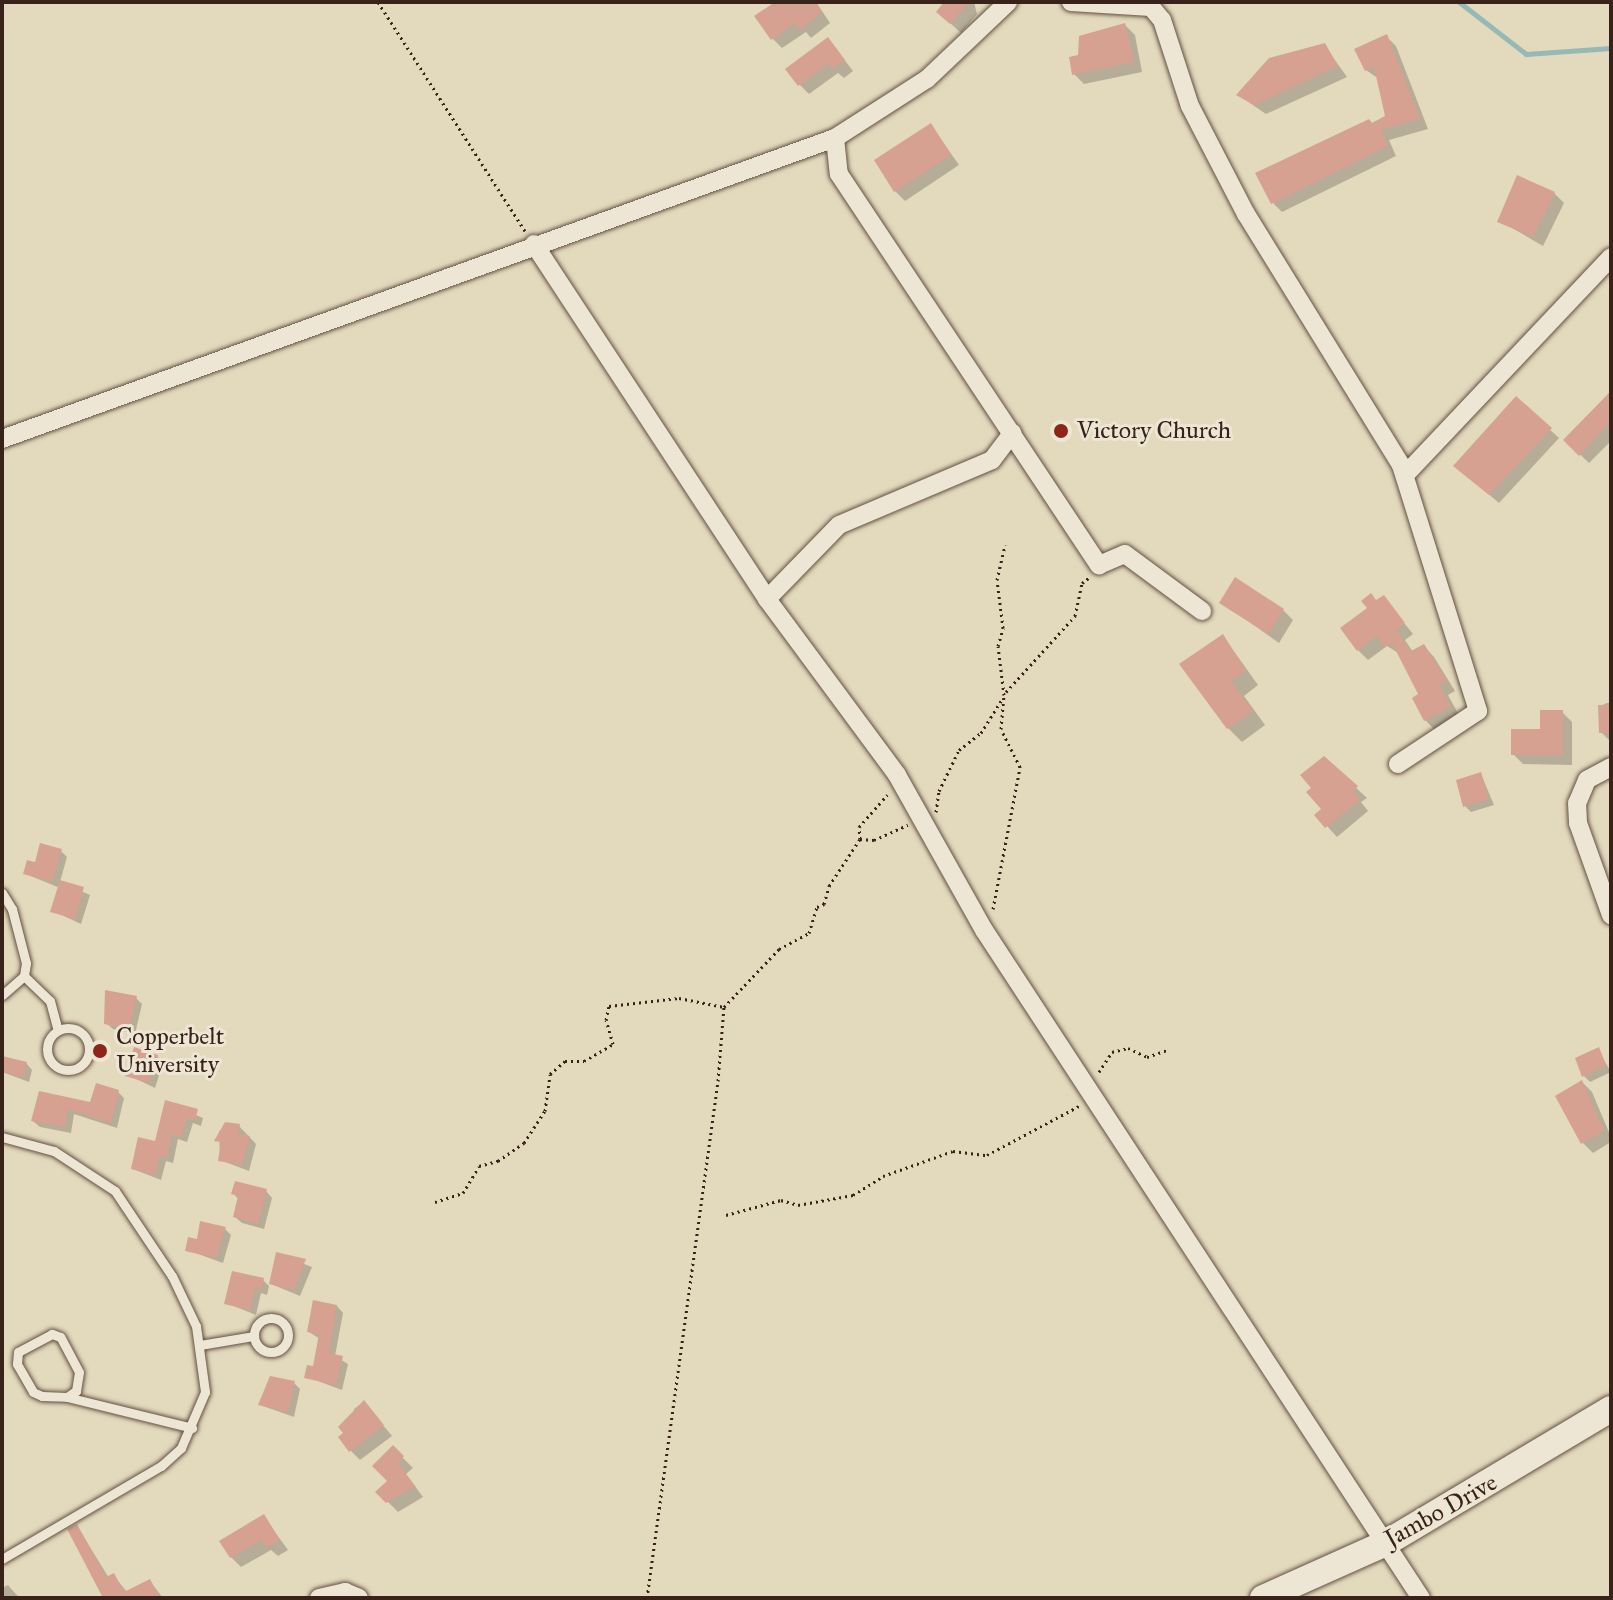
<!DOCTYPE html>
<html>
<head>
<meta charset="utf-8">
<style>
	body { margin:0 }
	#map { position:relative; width:1613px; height:1600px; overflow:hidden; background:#e3d9bd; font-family:"IM FELL Great Primer",serif }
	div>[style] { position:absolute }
	.shadow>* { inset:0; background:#0003 }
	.stream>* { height:5px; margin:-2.5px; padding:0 2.5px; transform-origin:2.5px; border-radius:2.5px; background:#96b9b6 }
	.building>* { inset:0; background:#d7a192 }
	.path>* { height:3px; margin-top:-1.5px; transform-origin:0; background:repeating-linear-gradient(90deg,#382219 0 2px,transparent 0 6px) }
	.roads { filter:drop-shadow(0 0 2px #635042) drop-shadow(0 0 2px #635042) }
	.lane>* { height:9px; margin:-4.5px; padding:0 4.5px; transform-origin:4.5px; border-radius:4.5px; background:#ede6d4 }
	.lane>.ring { margin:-4.5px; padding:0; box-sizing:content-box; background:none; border:9px solid #ede6d4; border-radius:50% }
	.street>* { height:18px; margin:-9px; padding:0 9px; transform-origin:9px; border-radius:9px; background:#ede6d4 }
	.secondary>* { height:26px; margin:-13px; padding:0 13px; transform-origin:13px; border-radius:13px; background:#ede6d4 }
	.dots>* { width:22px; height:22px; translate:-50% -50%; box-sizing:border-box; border:4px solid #ede6d4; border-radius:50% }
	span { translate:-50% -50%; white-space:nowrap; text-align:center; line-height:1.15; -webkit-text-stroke:6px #ede6d4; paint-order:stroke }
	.poi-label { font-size:24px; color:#382219 }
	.left { translate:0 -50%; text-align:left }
	.street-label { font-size:24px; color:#382219 }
	.frame { position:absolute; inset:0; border:4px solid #382219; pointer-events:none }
</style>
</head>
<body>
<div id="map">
	<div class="shadow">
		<i style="clip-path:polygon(779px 2px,816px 2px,830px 23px,811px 38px,806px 32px,782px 48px,772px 38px)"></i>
		<i style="clip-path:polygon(946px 2px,974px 2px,977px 14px,961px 33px,949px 22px)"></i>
		<i style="clip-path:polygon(1125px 25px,1135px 35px,1142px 72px,1084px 84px,1074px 74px)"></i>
		<i style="clip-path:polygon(1387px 37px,1396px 46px,1428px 129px,1389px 140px,1396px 156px,1282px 212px,1273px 203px,1387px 117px,1379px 79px,1366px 70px)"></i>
		<i style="clip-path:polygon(1324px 45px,1347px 77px,1266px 114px,1238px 95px)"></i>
		<i style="clip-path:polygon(837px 50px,853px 71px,844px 78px,838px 73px,809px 94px,799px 84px)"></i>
		<i style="clip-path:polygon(931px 125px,959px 165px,905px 201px,895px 191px)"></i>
		<i style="clip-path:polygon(1554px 193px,1564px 203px,1543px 246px,1500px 221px)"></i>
		<i style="clip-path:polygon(1611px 391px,1611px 441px,1589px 463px,1565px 440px)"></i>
		<i style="clip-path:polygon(1516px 399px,1559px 438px,1499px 503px,1455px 466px)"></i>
		<i style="clip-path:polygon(1383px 597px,1413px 634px,1405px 640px,1413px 652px,1424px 646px,1434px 657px,1455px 691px,1448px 695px,1460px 717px,1435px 730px,1425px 720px,1421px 695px,1400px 654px,1387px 646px,1368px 660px,1358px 650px)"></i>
		<i style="clip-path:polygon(1221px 602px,1283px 610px,1293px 620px,1279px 643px)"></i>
		<i style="clip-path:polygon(1223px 636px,1258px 685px,1244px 696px,1265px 725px,1242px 742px,1228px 728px)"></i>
		<i style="clip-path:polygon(1607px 703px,1611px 703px,1611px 742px,1601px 732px,1600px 706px)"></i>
		<i style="clip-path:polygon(1562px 712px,1572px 722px,1572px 765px,1523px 764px,1513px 754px)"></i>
		<i style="clip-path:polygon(1324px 758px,1367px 798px,1361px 802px,1368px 811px,1337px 837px,1317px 815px,1323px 810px,1313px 789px)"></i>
		<i style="clip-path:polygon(1481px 774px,1494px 805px,1471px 812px,1465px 806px)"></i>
		<i style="clip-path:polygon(61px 851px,67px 857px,60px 882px,90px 895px,81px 924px,53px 911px,60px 888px,26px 874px)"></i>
		<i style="clip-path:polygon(136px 998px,142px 1004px,135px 1034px,113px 1029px,106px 1023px)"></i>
		<i style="clip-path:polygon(1598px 1050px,1611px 1072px,1590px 1082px,1584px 1076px)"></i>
		<i style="clip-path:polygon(157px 1056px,163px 1063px,155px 1088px,128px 1075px)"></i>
		<i style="clip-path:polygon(26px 1063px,32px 1070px,29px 1082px,2px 1072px,2px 1066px)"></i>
		<i style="clip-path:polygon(1582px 1082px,1592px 1092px,1611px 1137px,1611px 1142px,1593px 1153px,1583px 1143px)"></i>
		<i style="clip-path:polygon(118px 1092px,124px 1098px,117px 1128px,74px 1114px,71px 1133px,40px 1127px,33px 1121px,41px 1093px,91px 1104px)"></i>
		<i style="clip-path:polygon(166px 1102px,203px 1118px,201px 1126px,193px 1123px,187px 1142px,178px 1139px,173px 1163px,166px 1161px,161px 1180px,133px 1169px,156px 1143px)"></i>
		<i style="clip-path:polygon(239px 1126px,256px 1144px,249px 1171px,220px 1160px,219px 1131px)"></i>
		<i style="clip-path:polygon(266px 1191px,272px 1198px,264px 1229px,242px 1223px,235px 1217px,239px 1200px,234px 1194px)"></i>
		<i style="clip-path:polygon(225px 1229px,231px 1235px,223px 1263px,187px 1250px)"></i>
		<i style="clip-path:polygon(278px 1254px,312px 1267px,300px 1296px,271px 1284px)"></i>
		<i style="clip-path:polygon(263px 1280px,269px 1286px,267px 1295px,261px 1293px,256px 1315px,226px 1303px)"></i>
		<i style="clip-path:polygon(337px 1306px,343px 1313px,335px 1356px,348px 1364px,342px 1390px,307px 1377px,314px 1369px,320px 1339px,309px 1332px)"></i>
		<i style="clip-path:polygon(294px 1383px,300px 1389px,294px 1417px,260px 1405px)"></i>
		<i style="clip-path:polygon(364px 1402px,392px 1436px,360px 1460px,350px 1450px,354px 1409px)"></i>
		<i style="clip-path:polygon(393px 1448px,413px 1468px,406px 1474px,423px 1497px,398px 1512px,378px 1492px,390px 1481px)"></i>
		<i style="clip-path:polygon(264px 1517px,288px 1550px,278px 1556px,271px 1550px,241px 1567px,231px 1557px)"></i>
		<i style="clip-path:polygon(77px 1526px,109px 1578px,114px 1576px,127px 1592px,150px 1581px,163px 1598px,105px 1598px)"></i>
		<i style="clip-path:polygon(8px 1585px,14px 1592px,20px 1598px,2px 1598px,2px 1588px)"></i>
	</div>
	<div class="stream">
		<i style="left:1459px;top:2px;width:85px;rotate:37.8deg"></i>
		<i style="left:1526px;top:54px;width:85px;rotate:-4deg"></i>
	</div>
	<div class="building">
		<i style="clip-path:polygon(775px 2px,815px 2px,822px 12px,800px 29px,795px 23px,771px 40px,754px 16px)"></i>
		<i style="clip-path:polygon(944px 2px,969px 2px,950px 24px,936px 12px)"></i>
		<i style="clip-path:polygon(1125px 23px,1134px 62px,1072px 75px,1069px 57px,1078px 55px,1079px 36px)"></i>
		<i style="clip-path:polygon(1387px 34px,1420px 119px,1381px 130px,1388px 146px,1271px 204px,1255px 173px,1369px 119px,1372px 123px,1385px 116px,1374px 67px,1365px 71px,1354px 49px)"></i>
		<i style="clip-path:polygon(828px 37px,845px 60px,832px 69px,828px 63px,798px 86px,785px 69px)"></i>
		<i style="clip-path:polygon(1325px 43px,1338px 66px,1254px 105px,1236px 95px,1269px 58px)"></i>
		<i style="clip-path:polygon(931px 123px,951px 155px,894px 192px,874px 160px)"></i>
		<i style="clip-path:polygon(1517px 175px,1555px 192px,1533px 237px,1497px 222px)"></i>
		<i style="clip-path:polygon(1611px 391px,1611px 421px,1579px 456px,1563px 440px)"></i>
		<i style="clip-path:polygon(1516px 396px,1552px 428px,1489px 495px,1453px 466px)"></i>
		<i style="clip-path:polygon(1235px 577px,1284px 609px,1268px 634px,1219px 603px)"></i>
		<i style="clip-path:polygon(1371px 593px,1376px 600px,1384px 595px,1405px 623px,1396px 629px,1411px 651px,1424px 644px,1447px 680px,1439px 684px,1451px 707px,1424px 721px,1412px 698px,1418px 694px,1392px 643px,1385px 647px,1377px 636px,1357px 651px,1340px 628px,1367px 608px,1361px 601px)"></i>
		<i style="clip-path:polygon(1223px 634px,1246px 671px,1231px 681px,1253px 711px,1227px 729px,1179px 664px)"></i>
		<i style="clip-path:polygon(1598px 705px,1611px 705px,1611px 733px,1599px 733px)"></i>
		<i style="clip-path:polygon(1540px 710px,1563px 710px,1563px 755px,1511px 755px,1511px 729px,1540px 729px)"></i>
		<i style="clip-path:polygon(1324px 756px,1358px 786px,1353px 791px,1360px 800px,1325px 828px,1314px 815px,1321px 809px,1306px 792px,1311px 788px,1300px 775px)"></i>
		<i style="clip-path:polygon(1481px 772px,1489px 799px,1463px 807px,1456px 780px)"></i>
		<i style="clip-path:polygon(40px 843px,62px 849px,52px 882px,23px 874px,27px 860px,35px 862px)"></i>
		<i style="clip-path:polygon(60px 880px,84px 887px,75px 919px,50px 912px)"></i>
		<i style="clip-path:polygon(105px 990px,137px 996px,129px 1029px,104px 1024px)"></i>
		<i style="clip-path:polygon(134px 1047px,158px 1055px,149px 1083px,125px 1076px)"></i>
		<i style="clip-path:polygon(1599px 1047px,1606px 1065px,1582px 1077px,1575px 1058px)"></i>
		<i style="clip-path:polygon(2px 1056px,27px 1062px,23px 1077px,2px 1072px)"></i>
		<i style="clip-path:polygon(1582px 1080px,1604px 1131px,1581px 1144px,1555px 1096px)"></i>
		<i style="clip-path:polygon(96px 1083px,119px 1090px,111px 1123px,68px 1109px,65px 1127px,31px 1121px,39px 1091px,90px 1102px)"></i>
		<i style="clip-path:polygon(165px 1100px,198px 1109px,195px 1121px,187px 1118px,181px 1137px,172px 1134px,167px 1158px,160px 1156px,155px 1175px,131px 1169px,138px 1137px,155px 1141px)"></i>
		<i style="clip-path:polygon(225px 1122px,240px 1124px,238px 1134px,250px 1136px,242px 1165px,218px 1161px,221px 1142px,214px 1141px)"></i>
		<i style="clip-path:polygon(235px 1181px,267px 1189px,258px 1224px,233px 1217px,238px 1196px,231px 1194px)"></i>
		<i style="clip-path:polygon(200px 1221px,226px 1227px,216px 1258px,185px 1251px,188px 1237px,197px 1239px)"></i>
		<i style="clip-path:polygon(276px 1252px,306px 1259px,294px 1290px,269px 1284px)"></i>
		<i style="clip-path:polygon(232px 1271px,264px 1278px,261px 1290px,255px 1288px,250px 1310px,224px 1304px)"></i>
		<i style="clip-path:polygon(313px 1300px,337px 1305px,329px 1353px,343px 1356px,336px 1385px,304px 1378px,307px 1365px,313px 1366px,319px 1334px,307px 1332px)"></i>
		<i style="clip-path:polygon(270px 1376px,295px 1381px,288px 1412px,258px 1405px)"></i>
		<i style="clip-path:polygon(364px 1400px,384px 1425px,349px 1452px,338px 1437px,343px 1433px,338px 1427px)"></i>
		<i style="clip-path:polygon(393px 1445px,404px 1456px,398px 1463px,415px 1486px,386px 1503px,375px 1492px,387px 1481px,372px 1466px)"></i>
		<i style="clip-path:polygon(264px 1514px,280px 1540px,266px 1548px,261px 1540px,230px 1558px,219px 1541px)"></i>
		<i style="clip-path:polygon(77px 1524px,106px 1577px,114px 1573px,124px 1592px,150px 1579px,160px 1598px,103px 1598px,67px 1529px)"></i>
	</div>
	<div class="path">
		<i style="left:378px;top:2px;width:272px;rotate:57.3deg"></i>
		<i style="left:1006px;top:692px;width:103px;rotate:-47.8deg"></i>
		<i style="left:1075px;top:616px;width:34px;rotate:-78deg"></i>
		<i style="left:1082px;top:583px;width:10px;rotate:-37deg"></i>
		<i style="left:936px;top:812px;width:21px;rotate:-82deg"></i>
		<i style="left:939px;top:791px;width:46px;rotate:-64deg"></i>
		<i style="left:959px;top:750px;width:28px;rotate:-38deg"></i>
		<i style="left:981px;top:733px;width:40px;rotate:-58deg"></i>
		<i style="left:860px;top:839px;width:14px;rotate:4deg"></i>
		<i style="left:874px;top:840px;width:37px;rotate:-24deg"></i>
		<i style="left:993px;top:909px;width:145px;rotate:-79.2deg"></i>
		<i style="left:1020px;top:767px;width:42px;rotate:-116.6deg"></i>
		<i style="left:1001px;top:729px;width:34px;rotate:-85deg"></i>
		<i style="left:1004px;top:695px;width:49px;rotate:-97deg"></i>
		<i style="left:998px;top:646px;width:19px;rotate:-74deg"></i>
		<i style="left:1003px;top:628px;width:48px;rotate:-97.1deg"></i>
		<i style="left:997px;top:580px;width:36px;rotate:-77deg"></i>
		<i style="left:1099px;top:1072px;width:24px;rotate:-57deg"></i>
		<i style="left:1112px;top:1052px;width:16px;rotate:-14deg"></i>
		<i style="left:1128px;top:1048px;width:21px;rotate:25deg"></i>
		<i style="left:1147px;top:1057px;width:21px;rotate:-19deg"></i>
		<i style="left:435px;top:1202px;width:29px;rotate:-18deg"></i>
		<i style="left:463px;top:1193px;width:31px;rotate:-59deg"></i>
		<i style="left:479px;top:1166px;width:20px;rotate:-15deg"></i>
		<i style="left:498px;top:1161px;width:32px;rotate:-35deg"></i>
		<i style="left:524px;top:1143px;width:38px;rotate:-57deg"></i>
		<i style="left:545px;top:1111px;width:37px;rotate:-82deg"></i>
		<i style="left:550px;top:1074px;width:20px;rotate:-41deg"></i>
		<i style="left:565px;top:1061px;width:19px"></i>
		<i style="left:584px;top:1061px;width:34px;rotate:-30deg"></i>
		<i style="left:613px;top:1044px;width:25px;rotate:-106deg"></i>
		<i style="left:606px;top:1020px;width:14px;rotate:-78deg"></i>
		<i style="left:609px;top:1006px;width:70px;rotate:-6.5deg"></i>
		<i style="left:679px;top:998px;width:46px;rotate:11.3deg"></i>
		<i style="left:726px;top:1215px;width:57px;rotate:-15.3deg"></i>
		<i style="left:781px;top:1200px;width:18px;rotate:16deg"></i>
		<i style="left:798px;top:1205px;width:56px;rotate:-10.3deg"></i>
		<i style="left:853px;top:1195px;width:36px;rotate:-32deg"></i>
		<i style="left:883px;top:1176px;width:74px;rotate:-19.7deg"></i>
		<i style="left:953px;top:1151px;width:34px;rotate:7deg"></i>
		<i style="left:987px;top:1155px;width:104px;rotate:-28deg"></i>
		<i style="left:647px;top:1598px;width:522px;rotate:-82.18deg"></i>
		<i style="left:718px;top:1081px;width:74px;rotate:-85.4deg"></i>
		<i style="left:724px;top:1007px;width:80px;rotate:-46.5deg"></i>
		<i style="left:779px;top:949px;width:34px;rotate:-28deg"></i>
		<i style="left:809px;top:933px;width:27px;rotate:-73deg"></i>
		<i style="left:817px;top:907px;width:8px;rotate:-23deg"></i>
		<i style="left:824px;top:904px;width:19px;rotate:-74deg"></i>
		<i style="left:829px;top:886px;width:56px;rotate:-56.6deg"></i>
		<i style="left:860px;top:839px;width:12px;rotate:-95deg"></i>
		<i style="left:859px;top:827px;width:43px;rotate:-48.8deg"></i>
	</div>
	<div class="roads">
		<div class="lane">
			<i style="left:2px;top:893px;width:19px;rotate:58deg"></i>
			<i style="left:12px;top:909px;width:56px;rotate:75.5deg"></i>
			<i style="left:26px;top:963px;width:13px;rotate:99deg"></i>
			<i style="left:24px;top:976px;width:29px;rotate:139deg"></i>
			<i style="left:24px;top:976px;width:36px;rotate:44deg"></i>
			<i style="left:50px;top:1001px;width:30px;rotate:75deg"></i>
			<i class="ring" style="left:47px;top:1028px;width:33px;height:33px"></i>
			<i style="left:2px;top:1137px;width:54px;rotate:15.1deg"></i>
			<i style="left:54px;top:1151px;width:73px;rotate:33.3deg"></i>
			<i style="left:115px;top:1191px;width:102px;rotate:56.2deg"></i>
			<i style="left:172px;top:1276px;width:55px;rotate:64.4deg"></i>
			<i style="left:196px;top:1326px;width:67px;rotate:82.2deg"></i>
			<i style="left:205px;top:1392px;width:61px;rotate:113.2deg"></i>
			<i style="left:181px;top:1448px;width:27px;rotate:138deg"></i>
			<i style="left:161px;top:1466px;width:184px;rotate:149.7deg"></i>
			<i class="ring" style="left:254px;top:1318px;width:25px;height:25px"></i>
			<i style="left:200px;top:1345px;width:55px;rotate:-9.5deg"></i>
			<i style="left:67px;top:1397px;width:11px;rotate:-34deg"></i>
			<i style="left:76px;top:1391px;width:19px;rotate:-81deg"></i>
			<i style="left:79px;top:1372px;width:40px;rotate:-118deg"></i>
			<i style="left:60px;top:1337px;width:9px;rotate:-159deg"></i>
			<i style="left:52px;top:1334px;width:38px;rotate:152deg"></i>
			<i style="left:18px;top:1352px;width:12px;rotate:95deg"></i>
			<i style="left:17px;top:1364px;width:32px;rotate:60deg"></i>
			<i style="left:33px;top:1392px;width:10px;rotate:24deg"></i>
			<i style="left:42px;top:1396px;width:25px;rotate:2deg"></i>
			<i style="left:67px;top:1397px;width:129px;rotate:13.9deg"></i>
		</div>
		<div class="street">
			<i style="left:1071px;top:2px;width:80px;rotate:3.6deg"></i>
			<i style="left:1151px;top:7px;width:17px;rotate:50deg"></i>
			<i style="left:1162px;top:20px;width:90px;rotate:72deg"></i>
			<i style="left:1190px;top:106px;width:122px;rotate:62.6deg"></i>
			<i style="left:1246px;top:214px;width:295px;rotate:58.3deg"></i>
			<i style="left:1401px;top:465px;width:258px;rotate:72.6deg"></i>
			<i style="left:1478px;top:711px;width:96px;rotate:146.5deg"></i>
			<i style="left:835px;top:138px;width:36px;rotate:84deg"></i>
			<i style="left:839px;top:174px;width:470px;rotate:56.4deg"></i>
			<i style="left:1099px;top:565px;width:28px;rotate:-23deg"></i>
			<i style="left:1125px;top:554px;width:96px;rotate:36.5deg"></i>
			<i style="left:534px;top:244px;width:425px;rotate:56.7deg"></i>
			<i style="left:767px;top:599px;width:219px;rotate:53.5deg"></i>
			<i style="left:897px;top:775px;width:178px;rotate:60.7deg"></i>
			<i style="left:984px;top:930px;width:798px;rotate:56.81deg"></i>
			<i style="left:2px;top:439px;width:886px;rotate:-19.87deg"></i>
			<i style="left:835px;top:138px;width:109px;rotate:-32.7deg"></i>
			<i style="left:927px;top:79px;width:112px;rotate:-43.5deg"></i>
			<i style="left:1405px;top:475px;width:300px;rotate:-46.6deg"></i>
			<i style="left:767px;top:599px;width:103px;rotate:-45.8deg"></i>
			<i style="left:839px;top:525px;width:166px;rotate:-23deg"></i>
			<i style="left:992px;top:460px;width:34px;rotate:-53deg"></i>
			<i style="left:1611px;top:767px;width:27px;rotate:152deg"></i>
			<i style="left:1587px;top:780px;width:25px;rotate:113deg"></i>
			<i style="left:1577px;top:803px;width:20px;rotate:87deg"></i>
			<i style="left:1578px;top:823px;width:98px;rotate:70.3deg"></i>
			<i style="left:319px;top:1598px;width:27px;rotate:-13deg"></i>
			<i style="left:345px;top:1592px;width:15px;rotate:23deg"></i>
		</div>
		<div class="secondary">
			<i style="left:1263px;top:1598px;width:135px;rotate:-24.1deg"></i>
			<i style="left:1386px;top:1543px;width:262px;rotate:-30.8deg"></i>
		</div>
	</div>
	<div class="dots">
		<i style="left:1061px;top:431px;background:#8f2418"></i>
		<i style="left:100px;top:1051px;background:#8f2418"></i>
	</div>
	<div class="poi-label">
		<span class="left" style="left:1077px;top:431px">Victory Church</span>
		<span class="left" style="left:116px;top:1051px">Copperbelt<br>University</span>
	</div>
	<div class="street-label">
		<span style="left:1441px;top:1511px;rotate:-29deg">Jambo Drive</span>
	</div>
	<div class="frame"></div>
</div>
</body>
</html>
